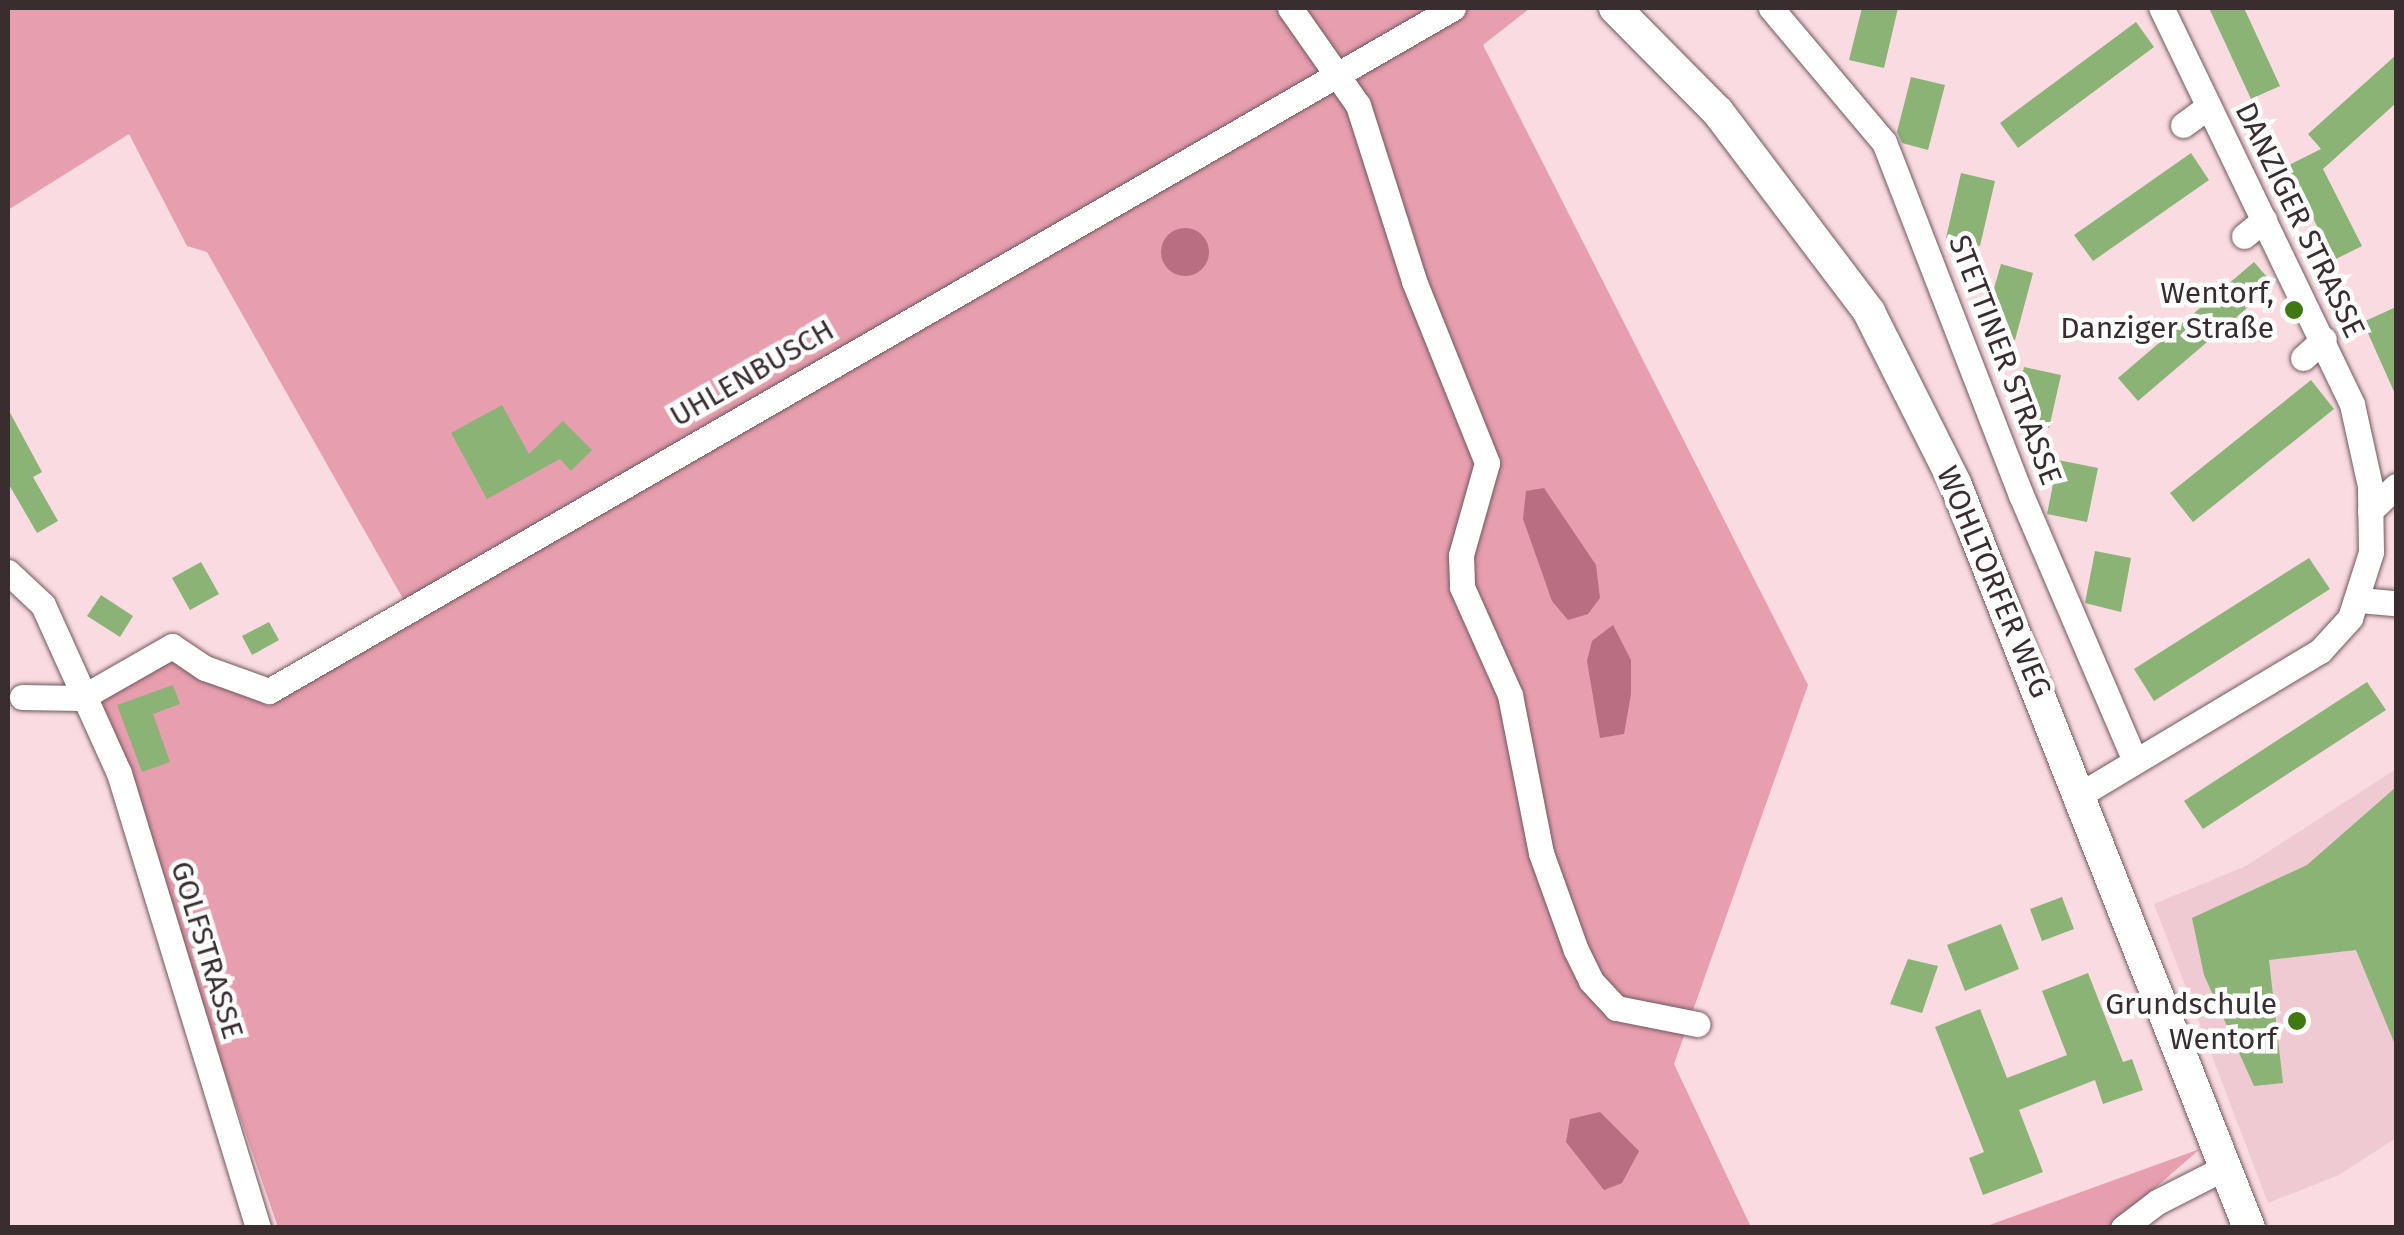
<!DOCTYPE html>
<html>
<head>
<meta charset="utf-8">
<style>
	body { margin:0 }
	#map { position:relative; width:2404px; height:1235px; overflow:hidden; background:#f9dbe1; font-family:"Fira Sans",sans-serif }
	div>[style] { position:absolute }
	.built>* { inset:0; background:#efcad2 }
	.green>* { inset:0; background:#e79eaf }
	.water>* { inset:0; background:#b96e81 }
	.round { border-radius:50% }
	.building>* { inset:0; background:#8ab375 }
	.roads { filter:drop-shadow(0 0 2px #71585e) drop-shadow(0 0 2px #71585e) }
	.minor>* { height:25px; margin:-12.5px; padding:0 12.5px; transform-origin:12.5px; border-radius:12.5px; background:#fff }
	.major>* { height:32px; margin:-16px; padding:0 16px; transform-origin:16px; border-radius:16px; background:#fff }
	.dots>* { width:28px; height:28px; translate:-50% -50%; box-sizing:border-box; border:5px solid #fff; border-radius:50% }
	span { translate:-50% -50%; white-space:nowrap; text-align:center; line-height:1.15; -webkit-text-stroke:9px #fff; paint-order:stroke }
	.street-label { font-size:30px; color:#392d30 }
	.poi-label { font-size:30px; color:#392d30 }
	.right { translate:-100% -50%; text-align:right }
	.frame { position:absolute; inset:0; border:10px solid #392d30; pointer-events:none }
</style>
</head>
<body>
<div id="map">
	<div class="built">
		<i style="clip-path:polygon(2396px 769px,2396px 1138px,2339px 1175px,2268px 1203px,2154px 904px,2246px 866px)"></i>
	</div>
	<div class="green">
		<i style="clip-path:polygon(8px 8px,1530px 8px,1483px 45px,1808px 685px,1674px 1064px,1751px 1227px,278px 1227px,96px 701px,170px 652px,209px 681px,269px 706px,415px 620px,207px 252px,187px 246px,129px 134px,8px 210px)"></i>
		<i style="clip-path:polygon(2200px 1149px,2110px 1227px,1984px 1227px)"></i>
	</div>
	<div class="water">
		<i class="round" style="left:1161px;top:228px;width:48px;height:48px"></i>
		<i style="clip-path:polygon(1544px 488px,1596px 565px,1600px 598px,1588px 614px,1568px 620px,1552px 601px,1523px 519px,1526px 491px)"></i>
		<i style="clip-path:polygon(1613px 625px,1631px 660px,1631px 694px,1624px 734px,1600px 738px,1587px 661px,1592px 641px)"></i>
		<i style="clip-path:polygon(1600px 1112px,1639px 1151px,1622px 1183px,1604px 1190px,1566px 1142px,1570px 1119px)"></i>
	</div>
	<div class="building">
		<i style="clip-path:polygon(1862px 8px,1898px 8px,1884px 68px,1849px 60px)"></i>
		<i style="clip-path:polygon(2209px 8px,2244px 8px,2280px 86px,2251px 99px)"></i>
		<i style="clip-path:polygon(2136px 22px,2154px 47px,2018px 148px,2000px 123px)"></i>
		<i style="clip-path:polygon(2396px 55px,2396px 103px,2323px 169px,2362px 246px,2334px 260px,2287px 166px,2321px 149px,2308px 134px)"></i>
		<i style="clip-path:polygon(1911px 77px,1945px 85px,1928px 150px,1902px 143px,1897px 132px)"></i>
		<i style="clip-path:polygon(2191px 153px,2209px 180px,2093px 261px,2074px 235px)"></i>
		<i style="clip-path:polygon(1961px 173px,1995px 181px,1980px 246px,1946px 238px)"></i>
		<i style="clip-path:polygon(2254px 262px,2274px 285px,2138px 401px,2118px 378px)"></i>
		<i style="clip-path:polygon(2001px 264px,2033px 273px,2015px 340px,1982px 330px)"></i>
		<i style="clip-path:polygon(2396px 307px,2396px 396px,2363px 322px)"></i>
		<i style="clip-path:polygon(2024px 367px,2061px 375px,2049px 428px,2012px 419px)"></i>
		<i style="clip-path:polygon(2311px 380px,2334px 409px,2193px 522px,2170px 493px)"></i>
		<i style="clip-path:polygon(502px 405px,529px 454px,563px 421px,592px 450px,571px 471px,560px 459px,487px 499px,451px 433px)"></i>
		<i style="clip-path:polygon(8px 409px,42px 472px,33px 477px,58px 521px,37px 533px,8px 483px)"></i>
		<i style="clip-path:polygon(2058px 460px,2098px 468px,2087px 522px,2047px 514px)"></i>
		<i style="clip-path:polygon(2095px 551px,2131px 558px,2121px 612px,2085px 603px)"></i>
		<i style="clip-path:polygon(2309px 558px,2330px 589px,2154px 701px,2134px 669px)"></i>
		<i style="clip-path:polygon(201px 562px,219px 594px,190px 610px,172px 578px)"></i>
		<i style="clip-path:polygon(101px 595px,133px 616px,120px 637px,87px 616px)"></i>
		<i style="clip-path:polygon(269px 622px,279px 640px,252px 655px,242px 636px)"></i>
		<i style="clip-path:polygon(2367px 682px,2386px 710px,2203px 829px,2184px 801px)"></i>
		<i style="clip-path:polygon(173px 685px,180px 704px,153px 714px,170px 762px,142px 772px,117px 705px)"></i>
		<i style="clip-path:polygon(2396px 787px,2396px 1047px,2356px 950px,2269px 960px,2283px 1083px,2254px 1086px,2204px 975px,2192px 918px,2307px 865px)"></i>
		<i style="clip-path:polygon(2062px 897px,2074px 929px,2042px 941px,2030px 909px)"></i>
		<i style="clip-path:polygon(2001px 924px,2019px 969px,1965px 991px,1947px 945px)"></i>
		<i style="clip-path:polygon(1908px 959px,1938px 966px,1922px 1013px,1890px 1004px)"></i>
		<i style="clip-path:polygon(2088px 973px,2123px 1062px,2132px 1059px,2143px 1090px,2103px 1104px,2095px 1080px,2019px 1110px,2043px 1172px,1983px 1195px,1969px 1158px,1984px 1152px,1935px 1027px,1980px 1009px,2007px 1078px,2067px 1055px,2042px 991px)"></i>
	</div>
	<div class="roads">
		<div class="minor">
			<i style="left:1290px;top:8px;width:118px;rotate:55deg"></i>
			<i style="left:1358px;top:105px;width:185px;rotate:72.3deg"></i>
			<i style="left:1414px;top:281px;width:196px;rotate:68.1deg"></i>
			<i style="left:1487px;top:463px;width:96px;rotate:105.8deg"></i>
			<i style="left:1461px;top:555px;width:32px;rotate:88deg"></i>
			<i style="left:1462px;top:587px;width:118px;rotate:66deg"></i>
			<i style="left:1510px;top:695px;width:161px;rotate:78.9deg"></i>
			<i style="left:1541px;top:853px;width:103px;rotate:70.2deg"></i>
			<i style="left:1576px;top:950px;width:34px;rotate:64deg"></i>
			<i style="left:1591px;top:981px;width:37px;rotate:47deg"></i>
			<i style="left:1616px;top:1008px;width:83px;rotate:11.2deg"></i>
			<i style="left:1771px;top:8px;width:175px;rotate:49.9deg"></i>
			<i style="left:1884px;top:142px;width:379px;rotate:68.8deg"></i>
			<i style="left:2021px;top:495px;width:289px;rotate:66.8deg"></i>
			<i style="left:2183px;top:125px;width:31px;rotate:-36deg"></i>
			<i style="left:2244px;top:236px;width:26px;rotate:-39deg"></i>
			<i style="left:2303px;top:358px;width:28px;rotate:-42deg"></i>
			<i style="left:2370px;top:511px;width:36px;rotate:-44deg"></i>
			<i style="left:8px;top:572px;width:48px;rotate:43.3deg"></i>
			<i style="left:43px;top:605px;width:184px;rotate:65.7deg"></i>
			<i style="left:119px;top:773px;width:476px;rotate:73deg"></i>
			<i style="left:2359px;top:600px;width:37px;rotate:5deg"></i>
			<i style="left:22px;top:697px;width:59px;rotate:1deg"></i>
			<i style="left:81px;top:698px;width:105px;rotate:-29.7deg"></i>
			<i style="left:172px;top:646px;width:40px;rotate:34deg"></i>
			<i style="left:205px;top:668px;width:68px;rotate:19.8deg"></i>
			<i style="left:269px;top:691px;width:1367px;rotate:-29.98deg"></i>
			<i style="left:2081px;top:794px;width:279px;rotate:-30.9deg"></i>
			<i style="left:2320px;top:651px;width:45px;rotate:-47.7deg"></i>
			<i style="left:2350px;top:618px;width:69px;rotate:-72.3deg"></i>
			<i style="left:2371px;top:552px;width:66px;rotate:-90.9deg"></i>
			<i style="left:2370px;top:486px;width:84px;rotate:-102.4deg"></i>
			<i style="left:2352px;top:404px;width:440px;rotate:-115.7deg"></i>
			<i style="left:2123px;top:1228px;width:43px;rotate:-37.4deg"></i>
			<i style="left:2157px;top:1202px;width:77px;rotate:-26.9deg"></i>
		</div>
		<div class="major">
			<i style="left:1615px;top:8px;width:146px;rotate:45.3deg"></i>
			<i style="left:1718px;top:112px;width:251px;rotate:52.9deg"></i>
			<i style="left:1869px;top:312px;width:191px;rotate:63.3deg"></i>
			<i style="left:1955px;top:483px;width:801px;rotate:68.46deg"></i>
		</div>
	</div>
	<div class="dots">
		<i style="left:2294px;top:310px;background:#3f7911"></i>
		<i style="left:2297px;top:1021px;background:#3f7911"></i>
	</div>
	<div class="street-label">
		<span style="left:2300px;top:220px;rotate:64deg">DANZIGER STRASSE</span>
		<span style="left:2005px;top:360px;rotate:69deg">STETTINER STRASSE</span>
		<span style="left:752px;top:373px;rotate:-30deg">UHLENBUSCH</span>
		<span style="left:1994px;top:582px;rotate:67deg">WOHLTORFER WEG</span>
		<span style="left:207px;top:950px;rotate:73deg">GOLFSTRASSE</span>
	</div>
	<div class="poi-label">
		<span class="right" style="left:2274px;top:310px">Wentorf,<br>Danziger Straße</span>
		<span class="right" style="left:2277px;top:1021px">Grundschule<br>Wentorf</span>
	</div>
	<div class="frame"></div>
</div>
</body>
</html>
